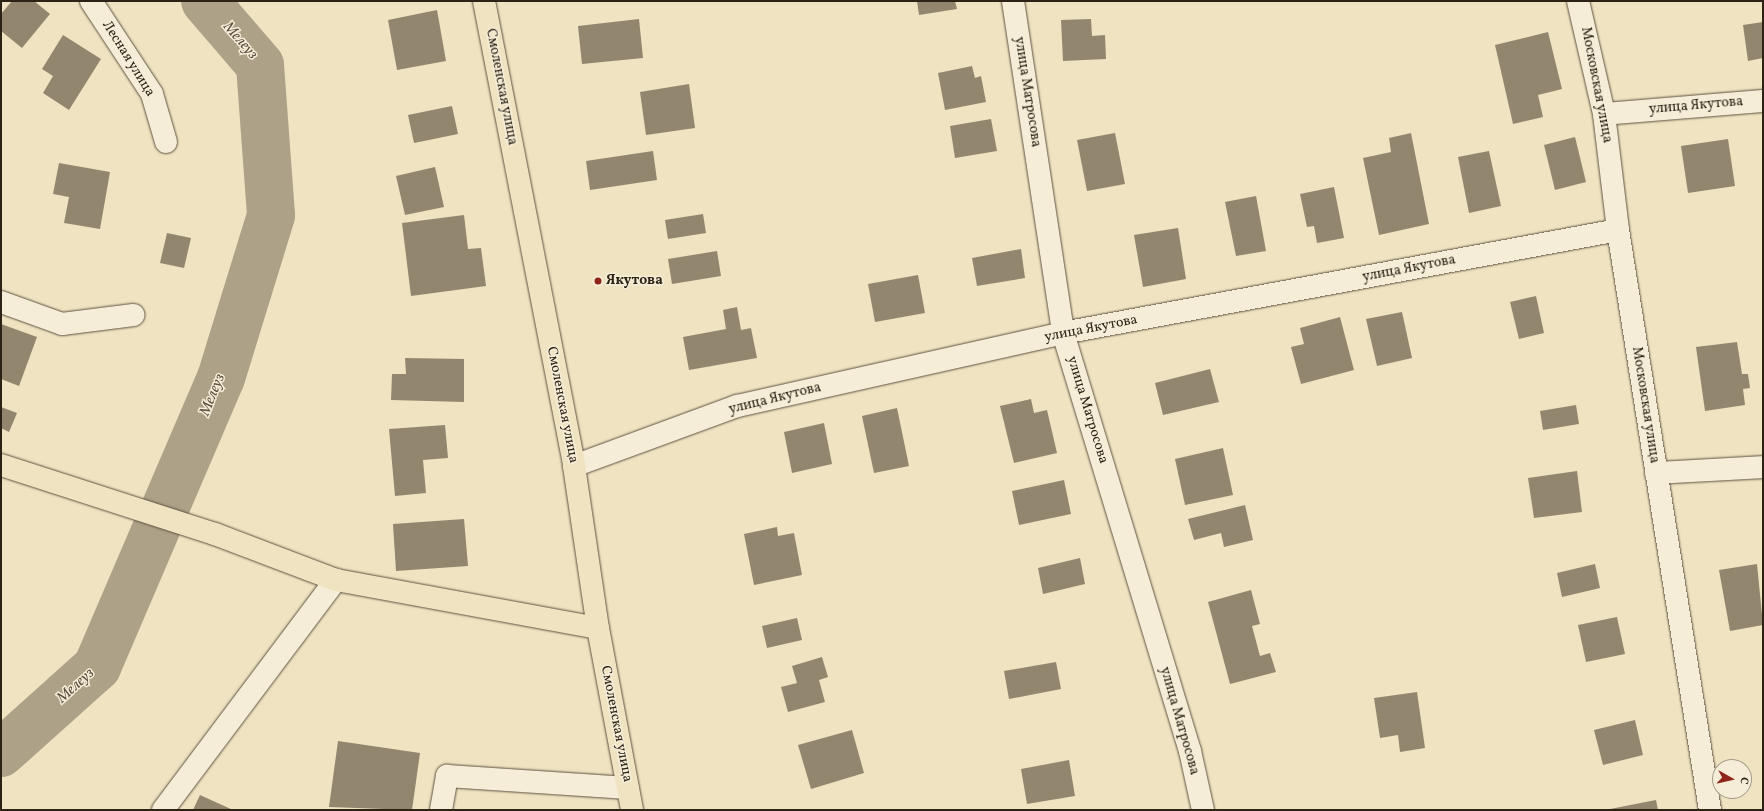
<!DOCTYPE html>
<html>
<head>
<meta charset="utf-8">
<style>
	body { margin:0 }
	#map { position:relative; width:1764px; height:811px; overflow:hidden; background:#efe3c1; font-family:Vollkorn,serif }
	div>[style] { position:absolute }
	.river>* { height:48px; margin:-24px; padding:0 24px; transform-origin:24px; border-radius:24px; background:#ada187 }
	.building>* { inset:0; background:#92866f }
	.roads { filter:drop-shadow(0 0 1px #5e5241) drop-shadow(0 0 1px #5e5241) }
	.minor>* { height:22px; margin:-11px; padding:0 11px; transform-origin:11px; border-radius:11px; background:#f5edd7 }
	.major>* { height:22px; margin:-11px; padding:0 11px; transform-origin:11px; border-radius:11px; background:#efe3c1 }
	.dots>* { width:11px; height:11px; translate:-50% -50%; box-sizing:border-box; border:2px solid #f5edd7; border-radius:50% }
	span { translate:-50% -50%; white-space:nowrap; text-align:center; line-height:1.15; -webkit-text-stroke:3px #f5edd7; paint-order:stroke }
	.street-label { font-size:14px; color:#2d2216 }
	.poi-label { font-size:14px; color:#2d2216; font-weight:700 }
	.left { translate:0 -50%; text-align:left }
	.water-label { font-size:15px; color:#5a4e3e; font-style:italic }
	.frame { position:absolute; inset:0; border:2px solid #2d2216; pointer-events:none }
	.north { position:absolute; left:1712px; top:759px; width:40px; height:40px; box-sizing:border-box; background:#f5edd7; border:1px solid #a59c8a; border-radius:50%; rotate:98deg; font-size:11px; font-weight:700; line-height:16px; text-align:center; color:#2d2216 }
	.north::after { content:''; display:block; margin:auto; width:14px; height:18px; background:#8f2418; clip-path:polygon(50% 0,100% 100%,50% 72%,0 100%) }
</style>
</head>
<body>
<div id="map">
	<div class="river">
		<i style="left:1px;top:753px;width:129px;rotate:-41.9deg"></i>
		<i style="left:97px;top:667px;width:314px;rotate:-66.8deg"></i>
		<i style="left:221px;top:378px;width:170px;rotate:-72.9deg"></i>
		<i style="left:271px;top:215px;width:150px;rotate:-94.2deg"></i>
		<i style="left:260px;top:65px;width:84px;rotate:-130.7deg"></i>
	</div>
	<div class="building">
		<i style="clip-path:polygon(12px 1px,34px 1px,50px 14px,22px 48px,1px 31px,1px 14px)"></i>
		<i style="clip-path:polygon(917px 1px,955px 1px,957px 9px,919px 15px)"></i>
		<i style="clip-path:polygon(437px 10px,446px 61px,397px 70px,388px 20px)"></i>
		<i style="clip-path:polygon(639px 19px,643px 58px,582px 64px,578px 26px)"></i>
		<i style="clip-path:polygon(1091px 19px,1092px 36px,1105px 35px,1106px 59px,1063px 61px,1061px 20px)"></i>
		<i style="clip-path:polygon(1763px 22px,1763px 58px,1748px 61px,1743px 25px)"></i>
		<i style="clip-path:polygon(1548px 32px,1562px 89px,1538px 95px,1543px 117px,1513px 124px,1495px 45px)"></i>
		<i style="clip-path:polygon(63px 35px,101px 59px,69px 110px,43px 93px,53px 76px,42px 69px)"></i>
		<i style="clip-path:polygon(972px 66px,975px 78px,981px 76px,986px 102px,945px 110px,938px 73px)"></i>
		<i style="clip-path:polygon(689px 84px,695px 128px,646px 135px,640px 92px)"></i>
		<i style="clip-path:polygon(452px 106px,458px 134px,414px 143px,408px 115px)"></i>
		<i style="clip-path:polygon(991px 119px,997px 151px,955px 158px,950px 126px)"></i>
		<i style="clip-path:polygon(1115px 133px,1125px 184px,1087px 191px,1077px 140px)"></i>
		<i style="clip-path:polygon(1411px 133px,1429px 224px,1379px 235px,1363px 158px,1391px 152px,1389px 138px)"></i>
		<i style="clip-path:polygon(1575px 137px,1586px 182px,1555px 190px,1544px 145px)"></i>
		<i style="clip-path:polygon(1728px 139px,1735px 186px,1688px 193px,1681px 146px)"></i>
		<i style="clip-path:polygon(653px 151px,657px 180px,590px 190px,586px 161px)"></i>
		<i style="clip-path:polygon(1489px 151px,1501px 206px,1469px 213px,1458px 157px)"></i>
		<i style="clip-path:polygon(59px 163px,110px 172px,100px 229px,64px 223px,69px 197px,53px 194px)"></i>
		<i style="clip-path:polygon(435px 167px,444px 207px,405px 215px,396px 176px)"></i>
		<i style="clip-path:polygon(1334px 187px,1344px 238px,1317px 243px,1314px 226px,1307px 227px,1300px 194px)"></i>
		<i style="clip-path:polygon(1256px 196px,1266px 251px,1236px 256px,1225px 202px)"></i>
		<i style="clip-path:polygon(703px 214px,706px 233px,668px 239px,665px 220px)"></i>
		<i style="clip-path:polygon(464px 215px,468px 249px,481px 248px,486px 286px,411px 296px,402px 223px)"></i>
		<i style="clip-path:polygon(1178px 228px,1186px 279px,1143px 287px,1134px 235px)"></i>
		<i style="clip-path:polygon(167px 233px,191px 238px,184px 268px,160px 263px)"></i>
		<i style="clip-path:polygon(1021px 249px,1025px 278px,977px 286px,972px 258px)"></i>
		<i style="clip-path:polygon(717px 251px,721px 276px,672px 284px,668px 259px)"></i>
		<i style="clip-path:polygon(918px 275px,925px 313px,875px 322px,868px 284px)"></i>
		<i style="clip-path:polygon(1536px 296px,1544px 333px,1519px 339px,1510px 302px)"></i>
		<i style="clip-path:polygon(737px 307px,741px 330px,751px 328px,757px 358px,689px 370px,683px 337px,726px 329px,723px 310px)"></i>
		<i style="clip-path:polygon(1402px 312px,1412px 358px,1377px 366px,1366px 319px)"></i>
		<i style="clip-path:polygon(1340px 317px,1354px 370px,1301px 384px,1291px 347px,1304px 344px,1300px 328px)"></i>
		<i style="clip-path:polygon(1px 324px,37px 337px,19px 386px,1px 379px)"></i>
		<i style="clip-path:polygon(1737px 342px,1742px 374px,1748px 374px,1750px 388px,1743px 389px,1745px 405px,1705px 411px,1696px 347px)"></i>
		<i style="clip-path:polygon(405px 358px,464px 359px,464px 402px,391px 400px,392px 374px,406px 374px)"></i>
		<i style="clip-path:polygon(1210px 369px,1219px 402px,1163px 415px,1155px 383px)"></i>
		<i style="clip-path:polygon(1031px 399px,1034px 413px,1047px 410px,1057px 453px,1014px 463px,1000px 406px)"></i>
		<i style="clip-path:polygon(1576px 405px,1579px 424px,1543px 430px,1540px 411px)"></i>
		<i style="clip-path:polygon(1px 407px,17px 413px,9px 432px,1px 428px)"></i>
		<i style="clip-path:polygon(897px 408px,909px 466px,874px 473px,862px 416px)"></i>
		<i style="clip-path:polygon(824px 423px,832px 464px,792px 473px,784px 432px)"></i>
		<i style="clip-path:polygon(445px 425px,448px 458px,423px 460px,426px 493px,395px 496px,389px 429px)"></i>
		<i style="clip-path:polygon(1223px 448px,1233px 495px,1185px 505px,1175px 459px)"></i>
		<i style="clip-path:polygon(1577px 471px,1582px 512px,1534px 518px,1528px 478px)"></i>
		<i style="clip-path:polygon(1064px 480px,1071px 514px,1019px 525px,1012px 491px)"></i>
		<i style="clip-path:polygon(1245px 505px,1253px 540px,1224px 547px,1221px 533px,1194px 540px,1188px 519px)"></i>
		<i style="clip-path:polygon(464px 519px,468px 566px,396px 571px,393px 524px)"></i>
		<i style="clip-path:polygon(777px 527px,778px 536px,794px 533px,802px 575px,754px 585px,744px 534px)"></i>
		<i style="clip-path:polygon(1080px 558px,1085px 584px,1043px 594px,1038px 568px)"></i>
		<i style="clip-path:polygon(1595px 564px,1600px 588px,1562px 597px,1557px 573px)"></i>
		<i style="clip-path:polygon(1757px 564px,1763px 625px,1730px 631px,1719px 570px)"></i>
		<i style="clip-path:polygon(1251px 590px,1260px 624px,1252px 626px,1260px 656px,1270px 653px,1276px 672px,1230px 684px,1208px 602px)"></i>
		<i style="clip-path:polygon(1617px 617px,1625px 654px,1586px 662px,1578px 625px)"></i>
		<i style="clip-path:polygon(797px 618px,802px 640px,767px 648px,762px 626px)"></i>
		<i style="clip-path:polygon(822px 657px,828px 677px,819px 680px,825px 702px,788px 712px,781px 687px,797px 683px,792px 666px)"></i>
		<i style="clip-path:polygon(1056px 662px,1061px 689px,1009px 699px,1004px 671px)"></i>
		<i style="clip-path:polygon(1417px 692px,1425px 748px,1400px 752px,1398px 735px,1380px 738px,1374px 698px)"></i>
		<i style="clip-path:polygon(1635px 720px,1643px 755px,1603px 765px,1594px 730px)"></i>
		<i style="clip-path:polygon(852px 730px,864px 773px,811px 789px,798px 745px)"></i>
		<i style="clip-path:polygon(338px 741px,420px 753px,412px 810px,329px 807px)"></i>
		<i style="clip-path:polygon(1069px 760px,1075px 796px,1027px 804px,1021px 769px)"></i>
		<i style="clip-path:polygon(200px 795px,233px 810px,193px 810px)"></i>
		<i style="clip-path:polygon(1656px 800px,1658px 810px,1610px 810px,1610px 809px)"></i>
	</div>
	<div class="roads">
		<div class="minor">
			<i style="left:91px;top:1px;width:111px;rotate:56.7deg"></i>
			<i style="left:152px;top:94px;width:50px;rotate:73.7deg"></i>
			<i style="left:1013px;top:1px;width:336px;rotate:81.4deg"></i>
			<i style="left:1063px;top:333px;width:437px;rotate:73.1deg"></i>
			<i style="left:1190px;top:751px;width:60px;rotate:77.6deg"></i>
			<i style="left:1578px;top:1px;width:116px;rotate:77deg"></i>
			<i style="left:1604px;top:114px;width:117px;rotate:83.1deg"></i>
			<i style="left:1618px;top:230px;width:587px;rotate:80.99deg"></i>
			<i style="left:1604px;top:114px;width:160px;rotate:-4.7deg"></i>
			<i style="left:1px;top:302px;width:65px;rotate:19.8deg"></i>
			<i style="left:62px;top:324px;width:72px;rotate:-7.2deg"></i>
			<i style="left:574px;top:466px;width:174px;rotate:-20.2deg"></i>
			<i style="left:737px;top:406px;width:334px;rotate:-12.6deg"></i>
			<i style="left:1063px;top:333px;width:564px;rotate:-10.51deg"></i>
			<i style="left:1656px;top:473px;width:107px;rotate:-3.2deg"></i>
			<i style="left:163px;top:810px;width:288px;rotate:-53.1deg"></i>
			<i style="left:441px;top:810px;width:35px;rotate:-80deg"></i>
			<i style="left:447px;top:776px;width:181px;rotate:3.8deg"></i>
		</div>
		<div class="major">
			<i style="left:484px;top:1px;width:474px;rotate:79deg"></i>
			<i style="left:574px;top:466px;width:164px;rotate:81.6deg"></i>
			<i style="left:598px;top:628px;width:185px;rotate:79.4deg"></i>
			<i style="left:1px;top:465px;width:225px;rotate:17.9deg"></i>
			<i style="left:215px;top:534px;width:129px;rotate:20.8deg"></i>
			<i style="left:336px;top:580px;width:266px;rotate:10.4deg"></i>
		</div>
	</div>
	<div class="dots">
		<i style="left:598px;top:281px;background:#8f2418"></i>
	</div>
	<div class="street-label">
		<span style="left:128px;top:59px;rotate:58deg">Лесная улица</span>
		<span style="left:1596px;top:85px;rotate:79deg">Московская улица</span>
		<span style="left:501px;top:87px;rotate:79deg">Смоленская улица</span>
		<span style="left:1027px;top:92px;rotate:81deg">улица Матросова</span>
		<span style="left:1696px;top:106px;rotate:-5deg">улица Якутова</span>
		<span style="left:1409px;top:269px;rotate:-11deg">улица Якутова</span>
		<span style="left:1091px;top:329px;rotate:-11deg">улица Якутова</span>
		<span style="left:775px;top:399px;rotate:-14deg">улица Якутова</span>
		<span style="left:562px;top:405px;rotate:79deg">Смоленская улица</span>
		<span style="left:1645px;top:405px;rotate:81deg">Московская улица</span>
		<span style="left:1087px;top:410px;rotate:73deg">улица Матросова</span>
		<span style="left:1179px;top:721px;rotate:74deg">улица Матросова</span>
		<span style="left:616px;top:724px;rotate:79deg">Смоленская улица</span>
	</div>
	<div class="poi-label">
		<span class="left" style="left:606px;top:281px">Якутова</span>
	</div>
	<div class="water-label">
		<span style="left:240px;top:41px;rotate:49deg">Мелеуз</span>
		<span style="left:213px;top:395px;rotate:-68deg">Мелеуз</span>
		<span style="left:76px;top:686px;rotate:-42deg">Мелеуз</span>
	</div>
	<div class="frame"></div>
	<div class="north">С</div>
</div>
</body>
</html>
